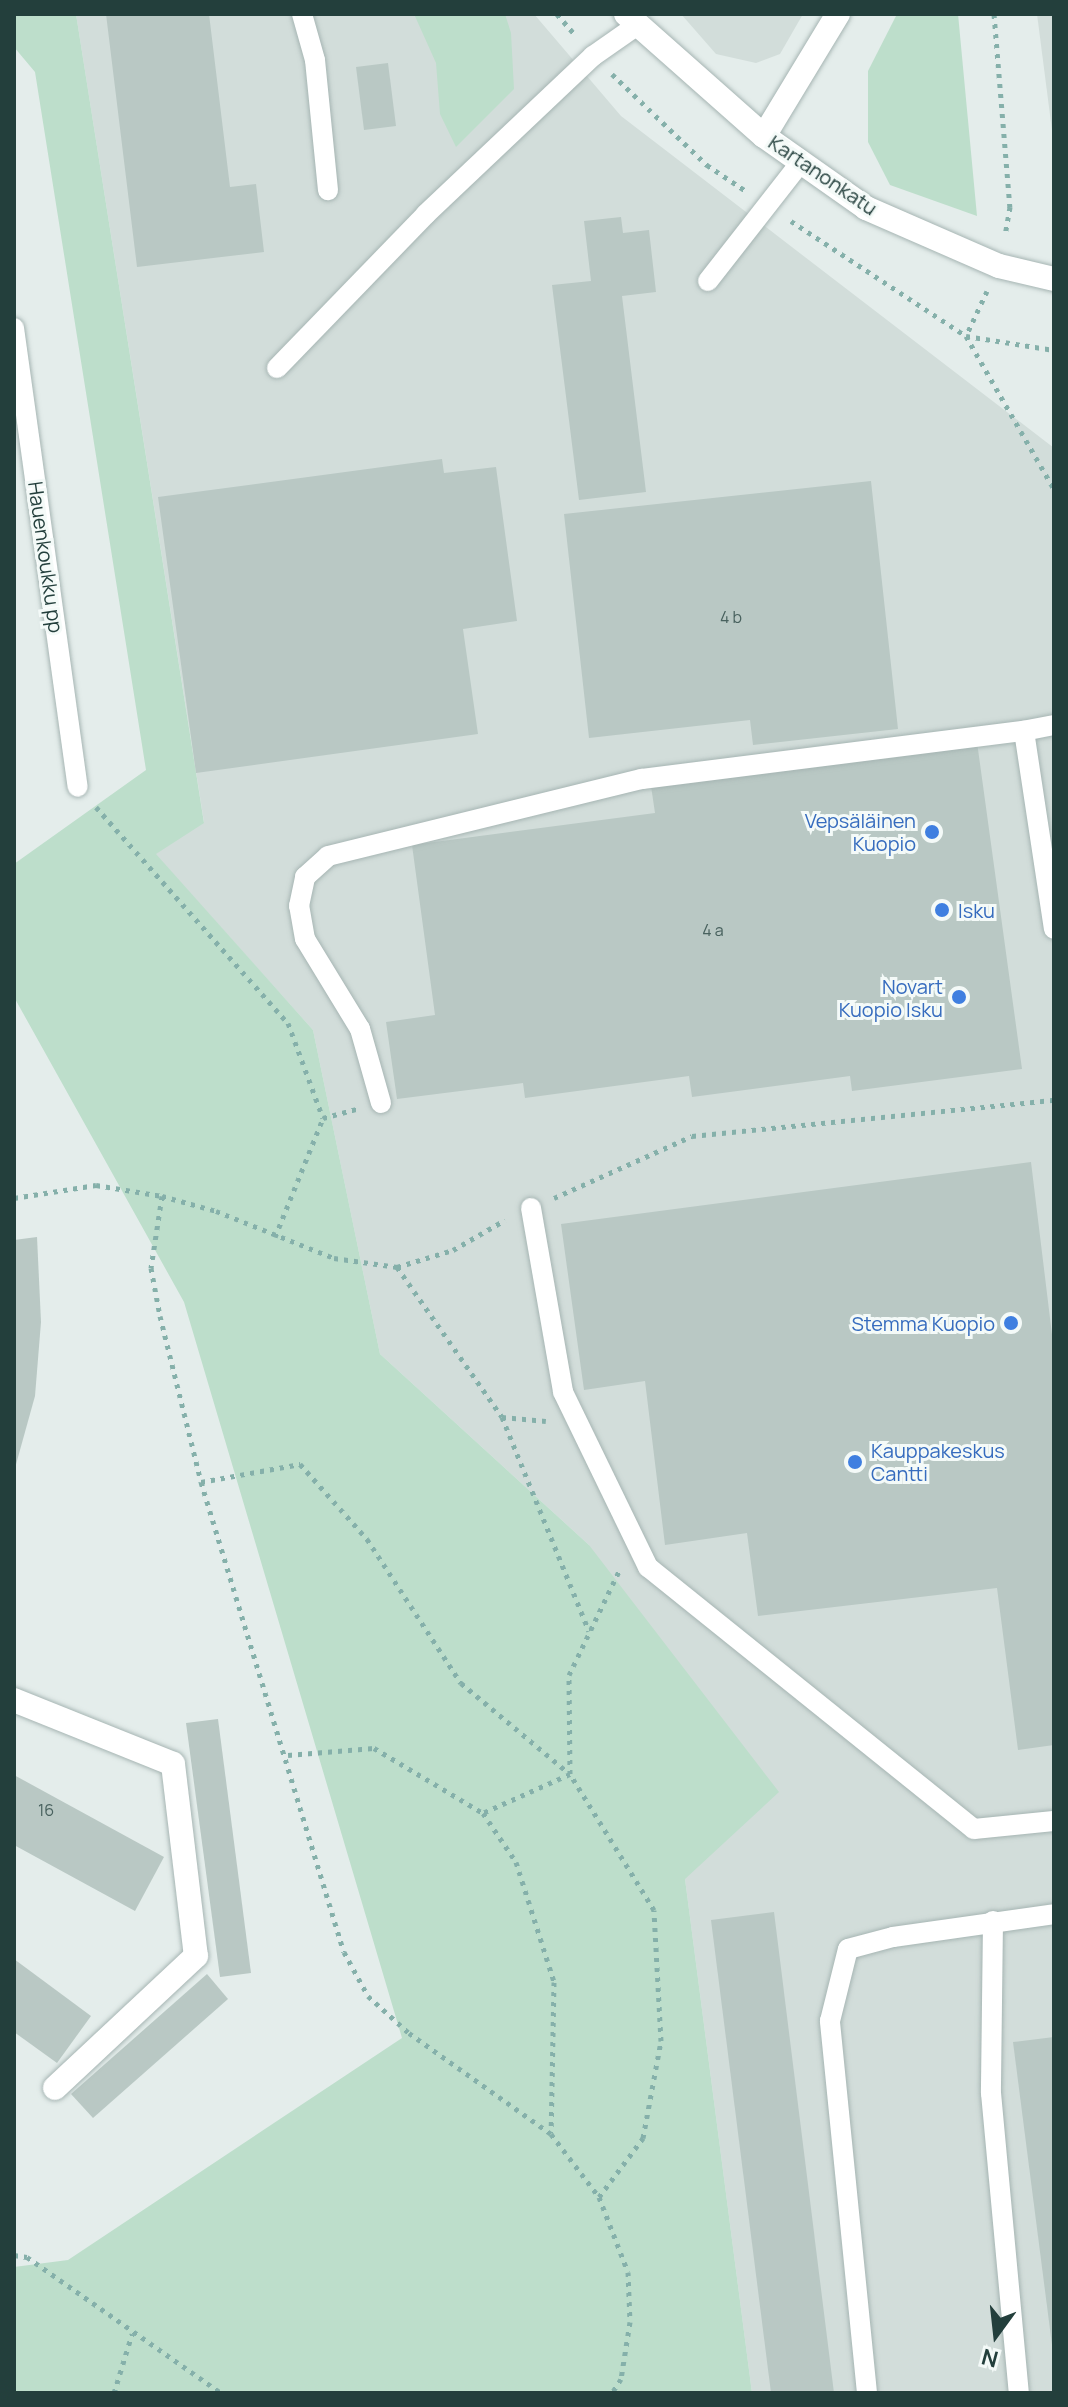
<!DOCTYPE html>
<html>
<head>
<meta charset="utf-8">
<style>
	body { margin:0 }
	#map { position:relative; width:1068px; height:2407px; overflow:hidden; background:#e4edeb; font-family:Manrope,sans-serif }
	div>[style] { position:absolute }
	.built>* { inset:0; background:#d2ddda }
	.green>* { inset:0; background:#bddecb }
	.building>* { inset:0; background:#b9c8c4 }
	.path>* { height:5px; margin-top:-2.5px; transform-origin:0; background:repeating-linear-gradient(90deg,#85b0aa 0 4px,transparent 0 10px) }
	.roads { filter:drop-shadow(0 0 2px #a6b5b3) drop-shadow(0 0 2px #a6b5b3) }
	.service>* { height:20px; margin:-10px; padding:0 10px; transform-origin:10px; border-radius:10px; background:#fff }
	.minor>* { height:24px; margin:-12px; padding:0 12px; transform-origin:12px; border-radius:12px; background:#fff }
	.tertiary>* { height:24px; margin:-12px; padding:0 12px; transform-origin:12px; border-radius:12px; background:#fff }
	.dots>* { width:22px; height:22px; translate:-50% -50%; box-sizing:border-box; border:4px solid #f4faf8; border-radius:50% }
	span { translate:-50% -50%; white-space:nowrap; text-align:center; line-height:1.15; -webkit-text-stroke:6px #f4faf8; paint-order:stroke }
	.number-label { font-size:16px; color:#48615e }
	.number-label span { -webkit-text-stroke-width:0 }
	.street-label { font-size:20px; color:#233f3c }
	.shop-label { font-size:20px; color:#366cbe }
	.right { translate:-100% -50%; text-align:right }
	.left { translate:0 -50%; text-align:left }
	.frame { position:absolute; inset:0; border:16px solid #233f3c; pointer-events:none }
	.north { position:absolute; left:956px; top:2295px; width:80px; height:80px; -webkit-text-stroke:6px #f4faf8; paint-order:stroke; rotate:195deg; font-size:22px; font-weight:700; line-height:32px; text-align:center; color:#233f3c }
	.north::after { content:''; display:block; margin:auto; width:28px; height:36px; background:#233f3c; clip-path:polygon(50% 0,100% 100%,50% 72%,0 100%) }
</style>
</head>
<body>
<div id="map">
	<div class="built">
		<i style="clip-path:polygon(76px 14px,534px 14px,621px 116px,1054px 448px,1054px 2393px,752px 2393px,685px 1879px,589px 1545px,380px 1354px,313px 1030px,155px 854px,204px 822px)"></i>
		<i style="clip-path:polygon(681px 14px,803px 14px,780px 54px,756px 63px,716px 54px)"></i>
		<i style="clip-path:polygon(1037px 14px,1054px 14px,1054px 146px)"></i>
	</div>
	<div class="green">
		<i style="clip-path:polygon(14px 14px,76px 14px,204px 823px,156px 854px,313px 1030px,380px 1354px,589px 1545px,779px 1792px,685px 1879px,752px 2393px,14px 2393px,14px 2267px,68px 2260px,402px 2038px,184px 1302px,14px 997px,14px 864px,146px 770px,35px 72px,14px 47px)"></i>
		<i style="clip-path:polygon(414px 14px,505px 14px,511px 33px,514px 89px,456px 147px,440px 114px,436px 63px)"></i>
		<i style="clip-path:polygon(897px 14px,958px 14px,977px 216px,890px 185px,868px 142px,868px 71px)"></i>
	</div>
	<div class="building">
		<i style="clip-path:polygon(106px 14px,209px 14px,230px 187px,256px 184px,264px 252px,137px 267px)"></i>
		<i style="clip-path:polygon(388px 63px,396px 126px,364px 130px,356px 67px)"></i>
		<i style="clip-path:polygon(621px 217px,623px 233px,649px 230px,656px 292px,622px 296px,646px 492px,579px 500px,552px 285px,591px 281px,584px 221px)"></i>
		<i style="clip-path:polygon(442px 459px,444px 473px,496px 467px,517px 621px,463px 629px,478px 734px,196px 773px,158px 497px)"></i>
		<i style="clip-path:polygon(871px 481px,898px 729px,753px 745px,750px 720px,589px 738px,564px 514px)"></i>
		<i style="clip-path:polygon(977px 742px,1022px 1069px,852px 1091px,850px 1076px,692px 1097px,689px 1076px,525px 1098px,523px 1083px,397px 1099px,386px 1022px,435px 1015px,412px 845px,655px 813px,651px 786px)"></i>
		<i style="clip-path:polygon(1031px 1162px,1054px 1351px,1054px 1745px,1018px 1750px,997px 1588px,758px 1616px,747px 1533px,665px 1545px,645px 1381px,584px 1390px,561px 1224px)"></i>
		<i style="clip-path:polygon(37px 1237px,41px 1322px,35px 1396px,15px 1468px,14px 1240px)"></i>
		<i style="clip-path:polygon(218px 1719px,251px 1973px,220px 1977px,186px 1723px)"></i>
		<i style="clip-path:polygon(14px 1775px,164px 1857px,135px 1911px,14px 1845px)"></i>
		<i style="clip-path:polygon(774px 1912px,834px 2393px,771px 2393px,711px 1920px)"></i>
		<i style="clip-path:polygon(14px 1959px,91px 2016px,57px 2063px,14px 2032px)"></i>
		<i style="clip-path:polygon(207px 1974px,228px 1999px,93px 2118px,71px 2094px)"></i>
		<i style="clip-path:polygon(1054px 2037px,1054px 2345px,1052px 2345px,1013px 2042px)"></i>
	</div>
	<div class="path">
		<i style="left:557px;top:14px;width:28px;rotate:49deg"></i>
		<i style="left:994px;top:14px;width:194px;rotate:85.3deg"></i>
		<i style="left:1010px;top:207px;width:29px;rotate:100deg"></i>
		<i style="left:612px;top:74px;width:132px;rotate:43.8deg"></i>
		<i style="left:707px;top:165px;width:47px;rotate:33.7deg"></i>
		<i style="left:791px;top:221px;width:209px;rotate:33.3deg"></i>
		<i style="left:966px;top:336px;width:89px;rotate:9deg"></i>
		<i style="left:987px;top:291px;width:50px;rotate:115deg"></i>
		<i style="left:966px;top:336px;width:177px;rotate:60.1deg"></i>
		<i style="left:96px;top:807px;width:289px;rotate:48.4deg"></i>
		<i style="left:288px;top:1023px;width:101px;rotate:69.8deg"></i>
		<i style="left:323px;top:1118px;width:35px;rotate:-15deg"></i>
		<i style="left:162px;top:1196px;width:73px;rotate:98.7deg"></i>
		<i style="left:151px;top:1268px;width:49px;rotate:79.4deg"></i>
		<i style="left:160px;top:1316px;width:171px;rotate:76.1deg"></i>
		<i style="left:201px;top:1482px;width:491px;rotate:73.1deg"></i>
		<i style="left:344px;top:1952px;width:50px;rotate:61.4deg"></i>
		<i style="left:368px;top:1996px;width:55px;rotate:42.1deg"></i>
		<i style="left:409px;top:2033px;width:174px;rotate:35.4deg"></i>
		<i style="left:551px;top:2134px;width:79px;rotate:52.7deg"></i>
		<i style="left:599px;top:2197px;width:80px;rotate:68.9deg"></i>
		<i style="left:628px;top:2272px;width:50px;rotate:87.7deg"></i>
		<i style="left:630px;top:2322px;width:58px;rotate:99deg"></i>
		<i style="left:621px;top:2379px;width:17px;rotate:123deg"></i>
		<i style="left:14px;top:1198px;width:83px;rotate:-9deg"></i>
		<i style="left:96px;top:1185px;width:67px;rotate:9.5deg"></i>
		<i style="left:162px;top:1196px;width:56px;rotate:15.5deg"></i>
		<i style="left:216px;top:1211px;width:127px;rotate:21.7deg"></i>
		<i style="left:334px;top:1258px;width:64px;rotate:8.1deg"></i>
		<i style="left:397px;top:1267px;width:59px;rotate:-16.9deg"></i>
		<i style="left:453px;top:1250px;width:60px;rotate:-30deg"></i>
		<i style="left:554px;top:1198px;width:151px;rotate:-24.2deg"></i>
		<i style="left:692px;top:1136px;width:364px;rotate:-5.7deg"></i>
		<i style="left:275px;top:1237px;width:128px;rotate:-68deg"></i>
		<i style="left:397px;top:1267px;width:183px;rotate:55deg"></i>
		<i style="left:502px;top:1417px;width:44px;rotate:5.2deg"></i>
		<i style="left:502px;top:1417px;width:231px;rotate:67.9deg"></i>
		<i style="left:201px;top:1482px;width:101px;rotate:-10.3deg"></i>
		<i style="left:300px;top:1464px;width:101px;rotate:48.2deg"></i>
		<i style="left:367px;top:1539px;width:172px;rotate:56.9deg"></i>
		<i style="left:461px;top:1683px;width:142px;rotate:39.9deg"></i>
		<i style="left:570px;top:1774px;width:95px;rotate:155.9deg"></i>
		<i style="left:288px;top:1755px;width:86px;rotate:-4.7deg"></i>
		<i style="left:374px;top:1748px;width:127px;rotate:30.8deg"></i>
		<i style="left:483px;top:1813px;width:59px;rotate:56deg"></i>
		<i style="left:516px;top:1862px;width:126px;rotate:72.4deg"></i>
		<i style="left:554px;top:1982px;width:151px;rotate:91.1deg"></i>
		<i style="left:599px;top:2197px;width:74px;rotate:-53.3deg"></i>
		<i style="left:643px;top:2138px;width:99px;rotate:-79.5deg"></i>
		<i style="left:661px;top:2041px;width:131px;rotate:-93.1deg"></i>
		<i style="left:654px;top:1910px;width:160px;rotate:-121.7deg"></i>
		<i style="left:570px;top:1774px;width:99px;rotate:-90.6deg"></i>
		<i style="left:569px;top:1675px;width:115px;rotate:-64.3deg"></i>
		<i style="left:14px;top:2255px;width:13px;rotate:9deg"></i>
		<i style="left:27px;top:2257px;width:237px;rotate:35deg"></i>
		<i style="left:114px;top:2393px;width:62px;rotate:-73deg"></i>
	</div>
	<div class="roads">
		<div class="service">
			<i style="left:302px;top:14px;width:48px;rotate:74.2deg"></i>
			<i style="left:315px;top:60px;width:131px;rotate:84.3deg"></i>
			<i style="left:708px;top:281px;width:151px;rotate:-52deg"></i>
			<i style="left:14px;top:328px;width:463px;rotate:82.1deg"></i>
			<i style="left:277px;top:368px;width:214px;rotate:-45.9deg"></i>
			<i style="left:426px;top:214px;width:230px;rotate:-43.4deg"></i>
			<i style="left:593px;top:56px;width:52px;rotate:-34.9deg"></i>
			<i style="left:1054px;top:725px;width:31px;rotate:169deg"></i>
			<i style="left:1024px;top:731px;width:200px;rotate:81.4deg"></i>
			<i style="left:381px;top:1103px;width:77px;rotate:-105.8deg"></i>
			<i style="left:360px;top:1029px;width:105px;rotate:-121.4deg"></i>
			<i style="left:305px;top:939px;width:34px;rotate:-100deg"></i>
			<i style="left:299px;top:906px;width:30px;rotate:-78deg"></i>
			<i style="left:305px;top:877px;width:31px;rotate:-42deg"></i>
			<i style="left:328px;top:856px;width:323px;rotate:-13.8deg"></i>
			<i style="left:642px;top:779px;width:385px;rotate:-7.2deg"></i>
			<i style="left:531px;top:1208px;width:187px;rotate:80.1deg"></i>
			<i style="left:563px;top:1392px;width:195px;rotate:64.1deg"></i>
			<i style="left:648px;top:1567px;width:418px;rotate:38.8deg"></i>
			<i style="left:974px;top:1829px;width:80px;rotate:-5.7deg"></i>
			<i style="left:993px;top:1921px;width:172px;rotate:90.7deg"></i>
			<i style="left:991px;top:2093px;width:301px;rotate:84.7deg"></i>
			<i style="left:867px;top:2393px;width:374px;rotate:-95.7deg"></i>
			<i style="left:830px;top:2021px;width:74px;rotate:-76deg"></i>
			<i style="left:848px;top:1949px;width:47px;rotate:-14.9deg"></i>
			<i style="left:893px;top:1937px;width:163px;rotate:-8.1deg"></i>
		</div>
		<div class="minor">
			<i style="left:764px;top:136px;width:143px;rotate:-58.8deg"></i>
			<i style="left:14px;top:1700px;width:171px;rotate:21.9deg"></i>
			<i style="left:173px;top:1764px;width:193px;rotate:83.2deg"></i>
			<i style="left:196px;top:1956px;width:193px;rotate:136.9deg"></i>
		</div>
		<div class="tertiary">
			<i style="left:626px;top:14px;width:184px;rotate:41.5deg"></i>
			<i style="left:764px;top:136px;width:125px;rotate:35.2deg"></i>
			<i style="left:866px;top:208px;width:145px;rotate:23.6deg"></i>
			<i style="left:999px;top:266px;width:57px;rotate:13.3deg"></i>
		</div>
	</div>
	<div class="dots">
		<i style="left:932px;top:832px;background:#3f7fe0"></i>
		<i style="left:942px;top:910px;background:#3f7fe0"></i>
		<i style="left:959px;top:997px;background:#3f7fe0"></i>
		<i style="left:1011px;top:1323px;background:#3f7fe0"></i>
		<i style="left:855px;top:1462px;background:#3f7fe0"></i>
	</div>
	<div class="number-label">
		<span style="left:731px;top:617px">4 b</span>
		<span style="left:713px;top:930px">4 a</span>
		<span style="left:46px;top:1810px">16</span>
	</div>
	<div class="street-label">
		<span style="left:823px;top:175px;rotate:34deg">Kartanonkatu</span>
		<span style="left:46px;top:557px;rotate:82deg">Hauenkoukku pp</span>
	</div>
	<div class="shop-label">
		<span class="right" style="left:916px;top:832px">Vepsäläinen<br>Kuopio</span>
		<span class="left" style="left:958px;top:910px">Isku</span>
		<span class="right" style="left:943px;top:998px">Novart<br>Kuopio Isku</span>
		<span class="right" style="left:995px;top:1323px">Stemma Kuopio</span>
		<span class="left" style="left:871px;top:1462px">Kauppakeskus<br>Cantti</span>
	</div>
	<div class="frame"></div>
	<div class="north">N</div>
</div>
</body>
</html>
